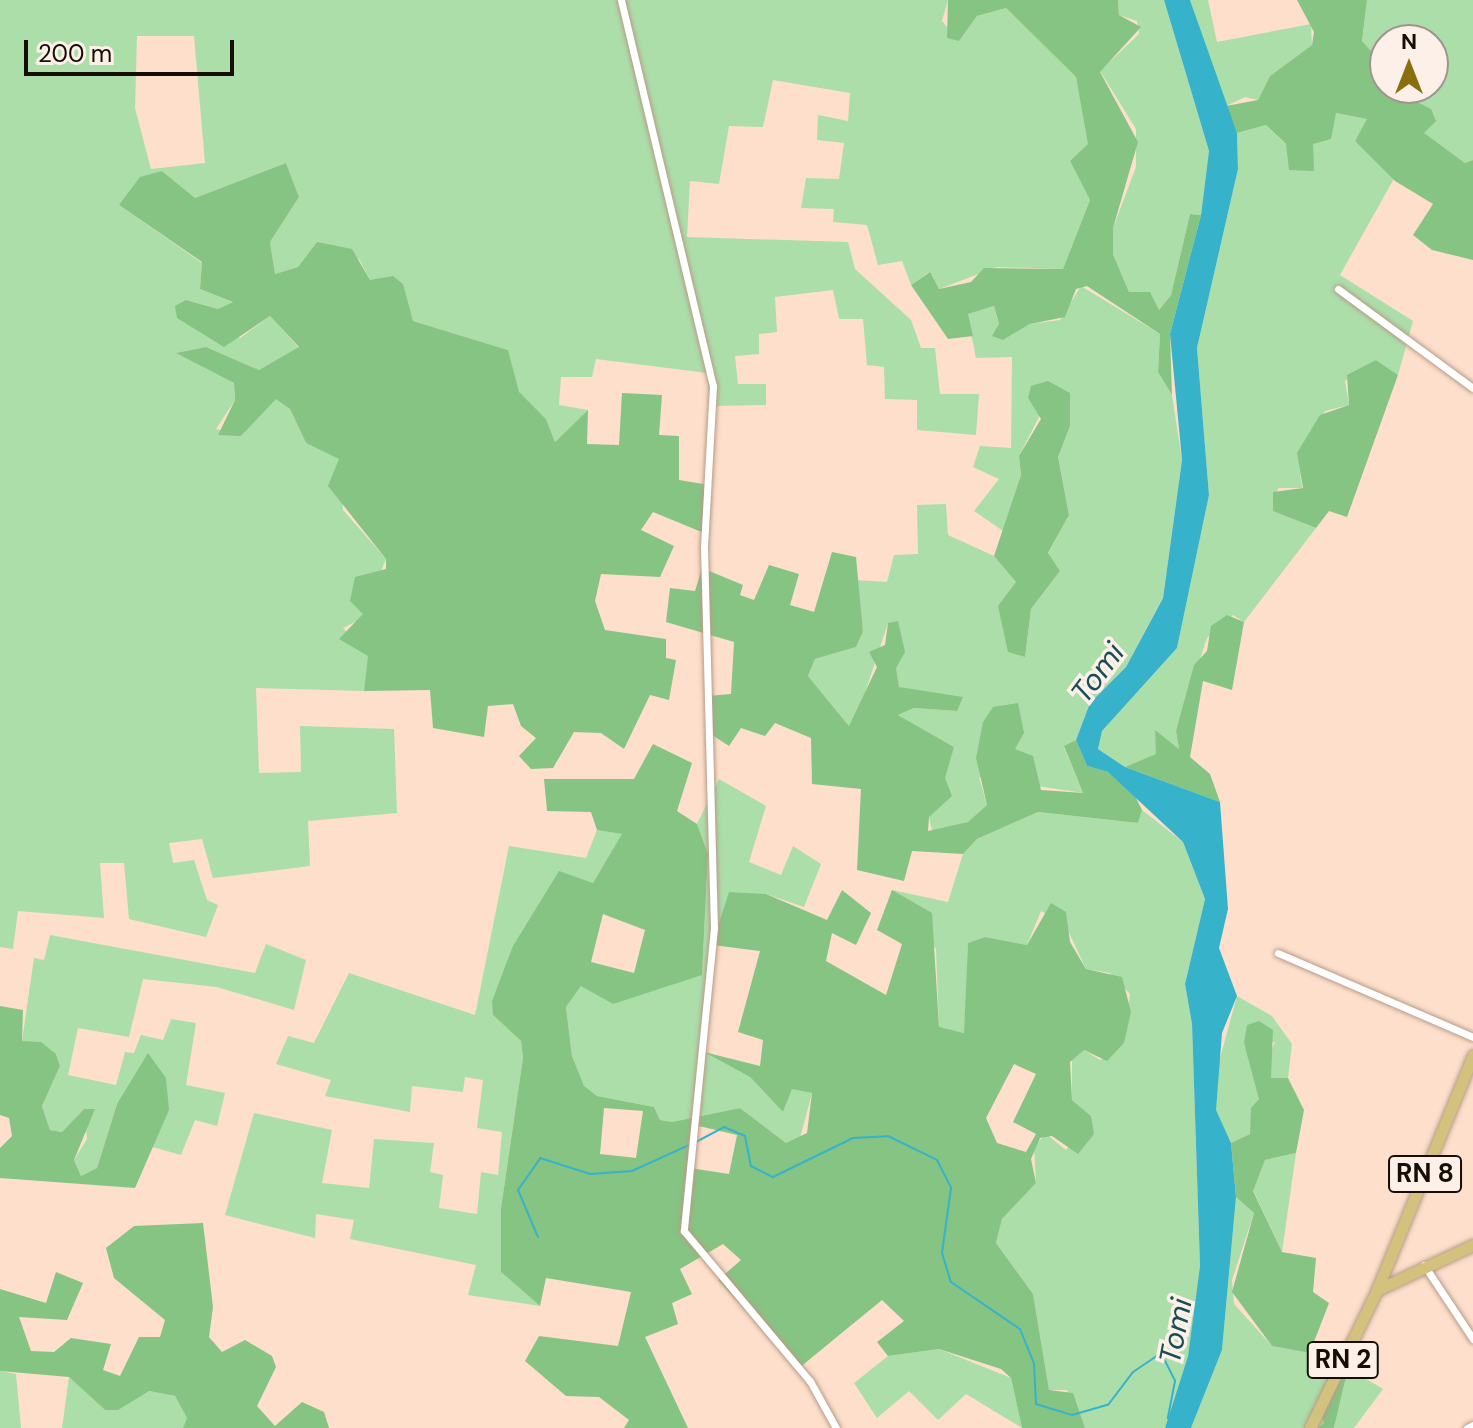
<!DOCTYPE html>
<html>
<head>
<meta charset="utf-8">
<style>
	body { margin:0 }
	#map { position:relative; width:1473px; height:1428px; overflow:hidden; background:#fddfcb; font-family:"DM Sans",sans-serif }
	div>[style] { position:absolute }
	.green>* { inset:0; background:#acdeaa }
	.forest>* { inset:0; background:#86c483 }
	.water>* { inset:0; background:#36b3cb }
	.stream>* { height:2px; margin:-1px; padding:0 1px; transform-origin:1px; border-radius:1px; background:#36b3cb }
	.roads { filter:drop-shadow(0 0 2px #b79b88) drop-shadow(0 0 2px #b79b88) }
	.minor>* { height:7px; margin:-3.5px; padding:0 3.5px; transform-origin:3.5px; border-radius:3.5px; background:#fff }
	.primary>* { height:11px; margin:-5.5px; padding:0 5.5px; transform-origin:5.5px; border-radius:5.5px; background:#d3c27d }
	span { translate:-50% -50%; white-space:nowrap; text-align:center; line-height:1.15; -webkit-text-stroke:7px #fcf0e8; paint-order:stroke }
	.shield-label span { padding:2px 6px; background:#fcf0e8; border:2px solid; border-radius:6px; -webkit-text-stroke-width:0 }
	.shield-label { font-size:26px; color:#170d07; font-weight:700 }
	.water-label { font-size:30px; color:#184c57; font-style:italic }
	.north { position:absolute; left:1369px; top:24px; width:80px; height:80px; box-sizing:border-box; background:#fcf0e8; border:2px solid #a0958e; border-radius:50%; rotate:0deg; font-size:22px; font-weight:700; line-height:32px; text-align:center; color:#170d07 }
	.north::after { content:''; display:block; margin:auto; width:28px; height:36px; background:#8a6d0d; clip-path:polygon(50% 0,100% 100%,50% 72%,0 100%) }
	.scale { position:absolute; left:24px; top:40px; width:210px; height:36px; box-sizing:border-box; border:4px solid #170d07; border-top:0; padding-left:10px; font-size:24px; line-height:28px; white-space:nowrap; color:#170d07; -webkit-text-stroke:6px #fcf0e8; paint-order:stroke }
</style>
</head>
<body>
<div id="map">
	<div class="green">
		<i style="clip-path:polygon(evenodd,0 0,948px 0,942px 21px,959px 41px,977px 16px,1006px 8px,1076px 77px,1089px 144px,1070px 161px,1090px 200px,1063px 269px,997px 267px,939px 289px,929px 272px,911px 285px,902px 261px,878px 265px,867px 225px,833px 222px,834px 209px,801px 208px,806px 178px,839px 179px,844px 143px,817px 140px,818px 115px,848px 121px,850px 93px,773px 80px,763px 127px,729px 126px,719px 184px,690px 181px,687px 237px,848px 242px,855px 269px,911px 320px,921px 348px,935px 348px,940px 394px,979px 394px,976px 435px,917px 430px,917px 400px,885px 399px,884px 367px,867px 365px,863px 319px,839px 319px,833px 290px,775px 297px,777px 332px,759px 334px,759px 354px,735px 356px,738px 384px,766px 384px,766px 405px,710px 406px,707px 373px,596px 359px,592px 377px,561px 377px,559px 405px,588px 410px,555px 442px,546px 419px,518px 392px,508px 350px,413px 321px,403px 296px,370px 280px,359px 259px,317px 242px,298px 267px,275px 274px,270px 242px,299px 197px,286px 163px,195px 198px,162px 171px,119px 205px,202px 263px,200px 289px,233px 302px,218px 309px,186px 300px,240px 338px,270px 316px,299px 348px,259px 370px,206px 347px,177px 353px,234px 383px,235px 400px,216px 429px,241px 436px,276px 398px,290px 409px,306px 443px,340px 459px,343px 510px,386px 559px,361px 619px,343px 628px,369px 656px,364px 691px,256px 688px,259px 773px,301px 772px,300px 726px,394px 729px,397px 813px,308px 821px,310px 866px,213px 878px,202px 839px,169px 843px,173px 863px,194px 860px,207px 900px,218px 905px,206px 937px,129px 919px,124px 863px,100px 863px,104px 918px,18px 911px,13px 949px,0 947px,0 0,137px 36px,194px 36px,205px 163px,151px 169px,135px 108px,137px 36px)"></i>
		<i style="clip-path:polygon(1118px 0,1164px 0,1209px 151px,1201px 215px,1190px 214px,1171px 295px,1158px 311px,1129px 292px,1113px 254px,1113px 228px,1136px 167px,1136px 129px,1100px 71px,1139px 34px,1137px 21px,1119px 15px)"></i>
		<i style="clip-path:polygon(1190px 0,1208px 0,1217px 42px,1311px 24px,1312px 45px,1270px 76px,1258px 100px,1245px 97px,1226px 106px)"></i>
		<i style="clip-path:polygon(1367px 0,1473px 0,1473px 160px,1465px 163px,1423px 133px,1409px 94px,1392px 88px,1433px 88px,1433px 40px,1385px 40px,1381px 84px,1378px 59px,1362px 41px)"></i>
		<i style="clip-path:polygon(1336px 113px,1368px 119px,1355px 141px,1396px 175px,1340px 275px,1413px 321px,1398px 375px,1376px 360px,1345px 381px,1349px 405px,1325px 411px,1299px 465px,1302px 488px,1278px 488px,1274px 511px,1316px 528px,1244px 622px,1233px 615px,1207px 638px,1176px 731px,1179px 749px,1155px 731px,1157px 754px,1125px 767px,1098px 749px,1102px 731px,1177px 648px,1209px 495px,1197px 348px,1238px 169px,1237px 133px,1266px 125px,1313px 171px,1312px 144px)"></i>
		<i style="clip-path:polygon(1081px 286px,1160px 334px,1158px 372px,1172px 395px,1182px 460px,1163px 597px,1126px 667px,1090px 703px,1076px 740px,1064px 747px,1083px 793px,979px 777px,987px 805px,968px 822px,933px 835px,929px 817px,954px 747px,898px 715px,914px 708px,957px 711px,899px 687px,888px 623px,855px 723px,849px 726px,808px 676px,815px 659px,856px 647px,863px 632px,854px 580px,887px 582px,894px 555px,918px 554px,917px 505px,946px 504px,948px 535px,994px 556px,1016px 582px,1008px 651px,1025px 657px,1031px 609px,1060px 571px,1048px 554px,1069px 515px,1058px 457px,1070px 426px,1041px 413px,1019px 456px,1021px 475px,1003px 531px,974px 511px,999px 479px,973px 467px,980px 446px,1011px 448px,1012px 357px,976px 358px,967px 314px,994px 306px,1003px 340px,1030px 324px,1060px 320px)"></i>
		<i style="clip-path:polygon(719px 779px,766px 806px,749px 862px,781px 875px,793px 846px,821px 864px,804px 907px,766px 894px,712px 945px,704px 1052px,750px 1077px,783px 1112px,792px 1088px,812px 1093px,799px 1142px,786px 1143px,740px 1108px,672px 1122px,660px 1120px,654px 1107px,597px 1096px,584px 1087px,572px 1056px,566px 1007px,581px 986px,702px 975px,708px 854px,697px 824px)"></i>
		<i style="clip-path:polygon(1142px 810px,1183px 842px,1205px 899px,1185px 984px,1192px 1024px,1200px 1266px,1188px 1356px,1165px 1428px,1085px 1428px,1067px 1390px,1049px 1390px,1033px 1294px,996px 1243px,1002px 1219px,1036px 1183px,1034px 1146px,1046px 1134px,1066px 1150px,1091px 1116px,1072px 1100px,1072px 1056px,1084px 1050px,1100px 1060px,1124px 1043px,1130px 994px,1110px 973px,1086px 969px,1065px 924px,1041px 911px,1027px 945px,985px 937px,968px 943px,965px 1033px,939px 1028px,936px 949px,892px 890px,948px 902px,963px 854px,977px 839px,1038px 812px,1138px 823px)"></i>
		<i style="clip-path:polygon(597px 830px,623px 834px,593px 883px,559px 872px,493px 1015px,521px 1041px,523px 1058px,501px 1208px,501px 1272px,540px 1306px,468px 1295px,476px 1265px,350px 1239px,354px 1220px,316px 1214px,315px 1238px,225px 1215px,254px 1113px,332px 1130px,322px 1183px,369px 1188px,374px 1139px,434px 1143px,430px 1172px,443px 1175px,439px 1208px,477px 1214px,481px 1172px,498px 1175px,502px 1132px,477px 1128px,483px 1080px,465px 1077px,463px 1092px,412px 1086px,410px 1112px,325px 1096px,331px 1080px,276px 1064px,288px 1036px,314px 1043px,349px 973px,475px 1015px,509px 846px,586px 858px)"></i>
		<i style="clip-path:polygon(50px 935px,255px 973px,266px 944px,306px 960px,294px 1010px,217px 987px,143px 979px,129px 1037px,78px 1028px,68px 1075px,116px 1085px,125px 1052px,134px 1053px,141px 1035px,163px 1040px,171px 1019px,196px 1023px,186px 1085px,225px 1093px,217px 1126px,195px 1120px,181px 1155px,149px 1146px,169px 1110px,136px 1082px,117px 1104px,97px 1168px,81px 1176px,74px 1160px,87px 1139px,84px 1109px,62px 1132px,50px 1130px,42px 1106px,60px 1066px,56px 1054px,22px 1041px,34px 958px,44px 960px)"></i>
		<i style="clip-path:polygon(1237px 996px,1272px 1016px,1292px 1044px,1288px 1078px,1271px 1078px,1267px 1059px,1275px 1042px,1244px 1043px,1260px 1093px,1250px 1134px,1231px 1143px,1216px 1111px,1216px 1073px)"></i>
		<i style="clip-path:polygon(1296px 1153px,1282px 1252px,1253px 1190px,1265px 1160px)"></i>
		<i style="clip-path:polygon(1236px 1197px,1254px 1213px,1232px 1280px,1234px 1304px,1272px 1346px,1315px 1354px,1322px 1364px,1328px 1383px,1324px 1423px,1317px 1428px,1191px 1428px,1222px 1350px)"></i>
		<i style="clip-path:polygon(939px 1349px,1011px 1378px,1022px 1428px,966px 1394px,938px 1420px,909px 1391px,877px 1418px,854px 1383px,888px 1356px)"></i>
		<i style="clip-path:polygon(1348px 1368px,1383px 1389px,1354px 1428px,1334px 1428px)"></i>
		<i style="clip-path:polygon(0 1371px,16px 1374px,21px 1428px,0 1428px)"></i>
		<i style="clip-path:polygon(69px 1377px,105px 1410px,149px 1391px,175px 1396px,187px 1418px,183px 1428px,62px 1428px)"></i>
	</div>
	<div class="forest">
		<i style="clip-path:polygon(948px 0,1118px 0,1119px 15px,1141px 27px,1100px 72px,1138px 142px,1113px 228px,1113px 254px,1129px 292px,1150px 292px,1159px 310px,1171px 295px,1190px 214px,1201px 215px,1170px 334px,1172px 395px,1158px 372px,1160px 334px,1087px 286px,1076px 289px,1065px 317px,1030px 324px,1003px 340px,992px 336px,999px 324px,994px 306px,968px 314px,973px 336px,948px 339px,911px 285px,930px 272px,939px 289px,971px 282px,984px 268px,1063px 269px,1090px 200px,1070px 161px,1088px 144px,1076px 77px,1006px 8px,977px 16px,959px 41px,947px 38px)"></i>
		<i style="clip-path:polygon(1297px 0,1367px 0,1362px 41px,1378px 59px,1381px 84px,1431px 109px,1436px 121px,1424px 133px,1465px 163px,1473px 160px,1473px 260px,1432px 250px,1413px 235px,1433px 204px,1395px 181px,1355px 141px,1367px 119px,1336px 113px,1331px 139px,1313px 144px,1314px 171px,1289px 170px,1286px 144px,1266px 125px,1237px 133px,1226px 106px,1258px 100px,1270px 76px,1312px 45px,1314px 32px)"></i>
		<i style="clip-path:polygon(286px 163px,299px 197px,270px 242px,275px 274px,298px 267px,317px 242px,352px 249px,370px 280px,393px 276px,403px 284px,413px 321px,508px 350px,519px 392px,546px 419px,555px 442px,588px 410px,587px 444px,619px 445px,622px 393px,662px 395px,659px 435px,679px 436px,679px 480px,709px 485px,704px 533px,653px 512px,641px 530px,674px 546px,660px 577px,601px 574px,595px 601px,605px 630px,666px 639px,666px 658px,676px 660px,669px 700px,650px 695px,624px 749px,601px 733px,574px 732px,553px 768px,531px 769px,519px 756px,536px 738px,521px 726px,513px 704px,488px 706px,484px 737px,433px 728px,430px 690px,364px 691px,368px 656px,339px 639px,363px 614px,350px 601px,355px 577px,386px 569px,386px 559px,328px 486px,339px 459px,306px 443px,290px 409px,276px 399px,241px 436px,218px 435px,235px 400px,234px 383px,176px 353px,206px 347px,259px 370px,299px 347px,270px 316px,224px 347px,177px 318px,175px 306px,186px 300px,218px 309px,233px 302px,200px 289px,202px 262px,119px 205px,140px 177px,162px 171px,195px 198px)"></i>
		<i style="clip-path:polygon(1376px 360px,1398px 375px,1347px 517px,1329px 511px,1316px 528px,1273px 511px,1273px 492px,1303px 488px,1297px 453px,1320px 415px,1349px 405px,1347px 375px)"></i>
		<i style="clip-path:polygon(1048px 381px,1070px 393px,1070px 426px,1058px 457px,1069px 515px,1048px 553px,1060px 571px,1031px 609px,1025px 657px,1008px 652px,998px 606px,1016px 582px,994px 556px,1021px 475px,1019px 456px,1041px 419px,1028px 398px,1031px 386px)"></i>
		<i style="clip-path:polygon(832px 552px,856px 557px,863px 632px,856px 647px,815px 659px,808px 676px,849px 726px,877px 667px,869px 652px,885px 645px,888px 623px,898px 621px,905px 652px,896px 668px,899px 687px,963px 697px,957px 711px,914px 708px,898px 715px,954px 747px,945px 778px,952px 796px,929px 817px,928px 831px,968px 822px,987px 805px,976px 758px,983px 722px,993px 707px,1018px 703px,1024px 733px,1015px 749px,1033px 756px,1041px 790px,1083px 793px,1064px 746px,1076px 740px,1087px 766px,1108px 772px,1133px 792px,1142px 810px,1138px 823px,1038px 812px,977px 839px,963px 854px,912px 851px,904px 881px,857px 870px,861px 789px,812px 784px,811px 738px,775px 723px,765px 736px,741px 728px,729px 746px,706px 731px,708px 696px,731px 694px,734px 642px,666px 622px,670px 588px,695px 591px,702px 568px,743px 585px,740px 595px,754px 600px,769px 565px,799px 574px,790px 605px,814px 612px)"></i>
		<i style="clip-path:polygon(1227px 615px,1244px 622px,1232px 690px,1203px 681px,1190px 757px,1210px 774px,1220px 802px,1125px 767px,1156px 754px,1155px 730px,1179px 749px,1176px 731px,1194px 665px,1207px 651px,1211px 626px)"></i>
		<i style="clip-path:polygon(evenodd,653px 744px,692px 763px,677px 811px,697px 824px,708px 854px,702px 975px,613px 1004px,581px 986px,566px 1007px,572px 1056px,584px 1086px,597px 1096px,654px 1107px,660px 1120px,672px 1122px,740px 1108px,786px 1143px,807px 1133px,812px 1093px,792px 1089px,783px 1112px,750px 1077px,704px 1052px,760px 1066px,763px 1040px,738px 1032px,760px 951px,712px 945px,729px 892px,766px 894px,827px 920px,842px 890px,871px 913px,856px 945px,832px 933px,826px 961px,886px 995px,902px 944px,877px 930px,892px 890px,932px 913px,939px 1027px,964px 1033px,968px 943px,985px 937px,1027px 945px,1051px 903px,1066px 912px,1070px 942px,1086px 969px,1122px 977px,1131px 1012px,1124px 1043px,1107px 1061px,1084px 1050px,1070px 1062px,1072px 1100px,1091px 1116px,1094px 1134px,1078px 1154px,1052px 1136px,1040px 1138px,1031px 1159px,1036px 1183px,1002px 1219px,996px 1243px,1033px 1294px,1049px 1390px,1073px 1393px,1085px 1428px,1022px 1428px,1011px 1378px,1001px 1369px,939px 1349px,888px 1356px,877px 1342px,904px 1321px,882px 1300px,799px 1368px,718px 1280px,741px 1260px,723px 1244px,680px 1269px,692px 1294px,672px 1303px,678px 1324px,645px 1337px,688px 1428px,624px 1428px,629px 1420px,599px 1397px,566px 1396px,525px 1361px,539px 1336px,618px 1346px,631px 1292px,546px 1278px,540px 1306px,501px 1272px,501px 1208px,523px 1058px,521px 1041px,493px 1015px,492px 1001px,513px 946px,559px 871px,593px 883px,622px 834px,597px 830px,591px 812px,547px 811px,544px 779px,634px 779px,653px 744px,603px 914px,645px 930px,634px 973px,591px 962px,603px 914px,653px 744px,1014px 1064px,1036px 1074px,1013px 1122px,1036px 1134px,1026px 1152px,997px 1143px,986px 1118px,1014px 1064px,653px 744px,604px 1108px,643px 1111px,636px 1158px,600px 1154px,604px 1108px,653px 744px,699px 1126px,737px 1135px,729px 1174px,690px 1168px,699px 1126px)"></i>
		<i style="clip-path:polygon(0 1006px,23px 1010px,22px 1041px,41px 1042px,56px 1054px,60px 1066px,42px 1106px,50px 1130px,62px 1132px,84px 1109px,95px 1109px,74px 1160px,81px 1176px,97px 1168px,117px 1104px,148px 1053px,166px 1078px,169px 1110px,135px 1188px,0 1178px,0 1148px,12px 1136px,9px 1118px,0 1115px)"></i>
		<i style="clip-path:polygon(1259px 1021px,1273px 1030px,1271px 1078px,1288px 1078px,1304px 1110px,1296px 1153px,1265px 1160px,1253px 1191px,1282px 1252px,1316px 1258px,1313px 1292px,1329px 1303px,1312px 1347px,1348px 1368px,1334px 1428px,1317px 1428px,1324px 1423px,1318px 1406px,1328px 1383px,1315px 1354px,1272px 1346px,1232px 1292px,1254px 1213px,1236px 1197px,1231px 1143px,1250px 1134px,1251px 1108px,1259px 1099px,1244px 1043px,1247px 1025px)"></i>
		<i style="clip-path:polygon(203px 1223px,213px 1307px,209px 1337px,222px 1352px,245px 1340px,272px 1356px,276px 1367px,257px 1406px,275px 1426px,302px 1402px,324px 1412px,329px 1428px,183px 1428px,187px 1418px,175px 1396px,149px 1391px,118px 1410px,105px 1410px,69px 1377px,0 1371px,0 1289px,46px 1303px,56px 1272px,83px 1283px,67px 1320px,19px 1317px,31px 1351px,54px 1352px,71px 1338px,111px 1344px,103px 1370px,120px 1376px,139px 1337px,160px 1337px,165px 1320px,114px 1278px,106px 1248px,134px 1226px)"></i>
	</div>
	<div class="water">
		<i style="clip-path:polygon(1164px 0,1190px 0,1237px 133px,1238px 169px,1197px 348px,1209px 495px,1177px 648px,1102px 731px,1098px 749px,1125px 767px,1220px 802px,1228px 909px,1219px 948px,1237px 996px,1222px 1033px,1216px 1110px,1231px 1143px,1236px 1197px,1222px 1350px,1191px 1428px,1165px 1428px,1188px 1356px,1200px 1266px,1192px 1024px,1185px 984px,1205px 899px,1183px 842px,1108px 772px,1087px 766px,1076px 740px,1090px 703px,1126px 667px,1163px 598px,1182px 460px,1170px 334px,1201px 215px,1209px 151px)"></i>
	</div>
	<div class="stream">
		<i style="left:694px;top:1143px;width:34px;rotate:-28deg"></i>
		<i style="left:724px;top:1127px;width:23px;rotate:23deg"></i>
		<i style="left:745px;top:1136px;width:31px;rotate:79deg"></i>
		<i style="left:751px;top:1166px;width:25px;rotate:27deg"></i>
		<i style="left:773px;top:1177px;width:89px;rotate:-26deg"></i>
		<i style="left:853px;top:1138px;width:35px;rotate:-3deg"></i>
		<i style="left:888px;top:1136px;width:55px;rotate:26.1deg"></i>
		<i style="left:937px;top:1160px;width:31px;rotate:63deg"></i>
		<i style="left:951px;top:1188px;width:66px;rotate:97.9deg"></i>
		<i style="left:942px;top:1253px;width:30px;rotate:73deg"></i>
		<i style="left:951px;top:1282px;width:83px;rotate:34.3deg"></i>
		<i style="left:1020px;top:1329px;width:38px;rotate:68deg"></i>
		<i style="left:1034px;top:1364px;width:40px;rotate:87.1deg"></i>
		<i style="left:1036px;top:1404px;width:38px;rotate:17deg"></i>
		<i style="left:1072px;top:1415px;width:37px;rotate:-16deg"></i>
		<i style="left:1108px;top:1405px;width:41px;rotate:-52.9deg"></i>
		<i style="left:1133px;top:1372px;width:34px;rotate:-34deg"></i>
		<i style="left:1161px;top:1353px;width:31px;rotate:63deg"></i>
		<i style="left:1175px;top:1381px;width:38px;rotate:101deg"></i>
		<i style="left:538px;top:1237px;width:51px;rotate:-113.1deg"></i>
		<i style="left:518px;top:1190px;width:39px;rotate:-55deg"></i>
		<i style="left:540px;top:1158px;width:52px;rotate:17.7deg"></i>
		<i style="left:590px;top:1174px;width:42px;rotate:-4.1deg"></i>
		<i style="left:632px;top:1171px;width:63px;rotate:-24.5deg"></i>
	</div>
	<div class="roads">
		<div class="minor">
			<i style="left:621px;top:0;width:397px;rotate:76.6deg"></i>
			<i style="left:713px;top:386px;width:161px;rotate:93.2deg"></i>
			<i style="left:704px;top:547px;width:381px;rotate:88.5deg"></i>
			<i style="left:714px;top:928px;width:304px;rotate:95.7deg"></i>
			<i style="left:684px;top:1231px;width:196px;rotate:50deg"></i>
			<i style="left:810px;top:1381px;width:54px;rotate:61deg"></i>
			<i style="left:1338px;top:289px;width:167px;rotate:36.3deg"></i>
			<i style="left:1278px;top:953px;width:212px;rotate:23.3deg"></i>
			<i style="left:1424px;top:1265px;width:89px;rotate:56.5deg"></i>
			<i style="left:1467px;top:1428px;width:7px;rotate:-27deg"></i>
		</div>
		<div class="primary">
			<i style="left:1379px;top:1289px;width:104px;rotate:-25.1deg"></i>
			<i style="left:1310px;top:1428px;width:151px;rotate:-64.1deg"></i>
			<i style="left:1376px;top:1292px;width:256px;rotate:-67.7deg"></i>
		</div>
	</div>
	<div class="shield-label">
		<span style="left:1425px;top:1174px">RN 8</span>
		<span style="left:1343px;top:1360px">RN 2</span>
	</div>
	<div class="water-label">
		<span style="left:1098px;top:673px;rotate:-53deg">Tomi</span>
		<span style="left:1176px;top:1331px;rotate:-79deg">Tomi</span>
	</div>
	<div class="north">N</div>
	<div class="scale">200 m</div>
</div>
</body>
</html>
